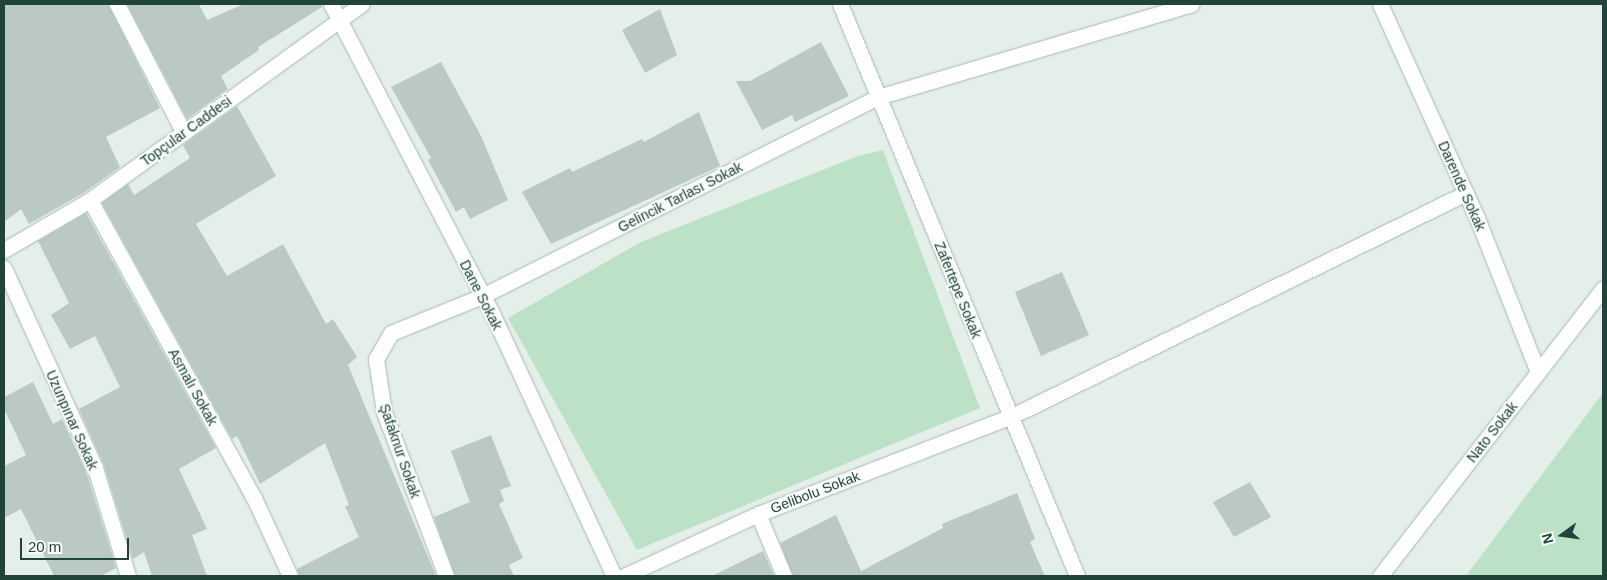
<!DOCTYPE html>
<html>
<head>
<meta charset="utf-8">
<style>
	body { margin:0 }
	#map { position:relative; width:1607px; height:580px; overflow:hidden; background:#e5efea; font-family:Helvetica,sans-serif }
	div>[style] { position:absolute }
	.green>* { inset:0; background:#bde1c6 }
	.building>* { inset:0; background:#bacac3 }
	.roads { filter:drop-shadow(0 0 1px #a7b8b2) drop-shadow(0 0 1px #a7b8b2) }
	.minor>* { height:15px; margin:-7.5px; padding:0 7.5px; transform-origin:7.5px; border-radius:7.5px; background:#fff }
	.tertiary>* { height:15px; margin:-7.5px; padding:0 7.5px; transform-origin:7.5px; border-radius:7.5px; background:#fff }
	span { translate:-50% -50%; white-space:nowrap; text-align:center; line-height:1.15; -webkit-text-stroke:4px #f6fbf9; paint-order:stroke }
	.street-label { font-size:14px; color:#22433a }
	.frame { position:absolute; inset:0; border:5px solid #22433a; pointer-events:none }
	.north { position:absolute; left:1537px; top:510px; width:50px; height:50px; -webkit-text-stroke:4px #f6fbf9; paint-order:stroke; rotate:256deg; font-size:14px; font-weight:700; line-height:20px; text-align:center; color:#22433a }
	.north::after { content:''; display:block; margin:auto; width:18px; height:22px; background:#22433a; clip-path:polygon(50% 0,100% 100%,50% 72%,0 100%) }
	.scale { position:absolute; left:20px; top:538px; width:109px; height:22px; box-sizing:border-box; border:2px solid #22433a; border-top:0; padding-left:6px; font-size:15px; line-height:18px; white-space:nowrap; color:#22433a; -webkit-text-stroke:4px #f6fbf9; paint-order:stroke }
</style>
</head>
<body>
<div id="map">
	<div class="green">
		<i style="clip-path:polygon(883px 150px,980px 408px,637px 550px,508px 318px,641px 242px,858px 156px)"></i>
		<i style="clip-path:polygon(1603px 393px,1603px 576px,1466px 576px)"></i>
	</div>
	<div class="building">
		<i style="clip-path:polygon(4px 4px,108px 4px,160px 108px,106px 137px,120px 167px,85px 192px,29px 224px,21px 209px,4px 222px)"></i>
		<i style="clip-path:polygon(127px 4px,199px 4px,207px 20px,244px 4px,322px 4px,322px 7px,258px 47px,259px 50px,221px 76px,228px 89px,187px 119px)"></i>
		<i style="clip-path:polygon(660px 9px,677px 55px,645px 73px,622px 30px)"></i>
		<i style="clip-path:polygon(821px 42px,849px 96px,795px 122px,792px 115px,762px 130px,736px 81px,750px 81px)"></i>
		<i style="clip-path:polygon(441px 62px,481px 136px,508px 200px,470px 219px,464px 207px,456px 212px,428px 160px,431px 158px,391px 87px)"></i>
		<i style="clip-path:polygon(237px 106px,276px 176px,196px 224px,227px 276px,283px 244px,326px 324px,333px 319px,357px 357px,348px 365px,436px 576px,299px 576px,297px 569px,359px 537px,345px 506px,349px 505px,325px 443px,260px 484px,237px 436px,232px 439px,102px 203px,128px 184px,134px 195px,190px 158px,183px 145px)"></i>
		<i style="clip-path:polygon(699px 112px,720px 166px,551px 244px,522px 192px,570px 168px,572px 172px,642px 139px,644px 142px)"></i>
		<i style="clip-path:polygon(86px 213px,216px 448px,179px 469px,207px 529px,192px 535px,207px 576px,152px 576px,144px 552px,133px 559px,104px 465px,79px 409px,120px 387px,95px 336px,70px 349px,51px 315px,69px 303px,38px 241px)"></i>
		<i style="clip-path:polygon(1062px 272px,1089px 335px,1041px 356px,1015px 292px)"></i>
		<i style="clip-path:polygon(33px 382px,53px 424px,62px 419px,86px 471px,116px 568px,101px 576px,54px 576px,21px 509px,4px 518px,4px 466px,26px 455px,4px 409px,4px 397px)"></i>
		<i style="clip-path:polygon(491px 435px,511px 486px,500px 490px,504px 501px,499px 504px,523px 558px,509px 565px,514px 576px,455px 576px,434px 517px,470px 502px,451px 451px)"></i>
		<i style="clip-path:polygon(1250px 482px,1271px 517px,1234px 537px,1213px 502px)"></i>
		<i style="clip-path:polygon(1017px 493px,1035px 539px,1030px 542px,1045px 576px,793px 576px,780px 543px,836px 515px,861px 571px,943px 528px,942px 524px)"></i>
		<i style="clip-path:polygon(763px 551px,774px 576px,712px 576px)"></i>
	</div>
	<div class="roads">
		<div class="minor">
			<i style="left:117px;top:4px;width:145px;rotate:62.6deg"></i>
			<i style="left:331px;top:4px;width:346px;rotate:62.5deg"></i>
			<i style="left:491px;top:311px;width:292px;rotate:65.1deg"></i>
			<i style="left:840px;top:4px;width:619px;rotate:67.49deg"></i>
			<i style="left:1380px;top:4px;width:235px;rotate:65.6deg"></i>
			<i style="left:1477px;top:218px;width:166px;rotate:68.4deg"></i>
			<i style="left:90px;top:200px;width:340px;rotate:61.2deg"></i>
			<i style="left:254px;top:498px;width:86px;rotate:65.2deg"></i>
			<i style="left:4px;top:268px;width:220px;rotate:65.5deg"></i>
			<i style="left:95px;top:468px;width:113px;rotate:73deg"></i>
			<i style="left:758px;top:514px;width:67px;rotate:67.2deg"></i>
			<i style="left:446px;top:576px;width:175px;rotate:-110.7deg"></i>
			<i style="left:384px;top:412px;width:54px;rotate:-98.6deg"></i>
			<i style="left:376px;top:359px;width:30px;rotate:-60deg"></i>
			<i style="left:391px;top:333px;width:98px;rotate:-22.1deg"></i>
			<i style="left:482px;top:296px;width:443px;rotate:-26.7deg"></i>
			<i style="left:878px;top:97px;width:327px;rotate:-16.5deg"></i>
			<i style="left:624px;top:576px;width:148px;rotate:-24.8deg"></i>
			<i style="left:758px;top:514px;width:270px;rotate:-21.1deg"></i>
			<i style="left:1010px;top:417px;width:508px;rotate:-26.16deg"></i>
			<i style="left:1380px;top:576px;width:364px;rotate:-52.2deg"></i>
		</div>
		<div class="tertiary">
			<i style="left:4px;top:250px;width:99px;rotate:-30.2deg"></i>
			<i style="left:90px;top:200px;width:335px;rotate:-35.8deg"></i>
		</div>
	</div>
	<div class="street-label">
		<span style="left:186px;top:131px;rotate:-36deg">Topçular Caddesi</span>
		<span style="left:1462px;top:186px;rotate:66deg">Darende Sokak</span>
		<span style="left:680px;top:197px;rotate:-27deg">Gelincik Tarlası Sokak</span>
		<span style="left:958px;top:290px;rotate:68deg">Zafertepe Sokak</span>
		<span style="left:481px;top:295px;rotate:63deg">Dane Sokak</span>
		<span style="left:193px;top:387px;rotate:61deg">Asmalı Sokak</span>
		<span style="left:72px;top:420px;rotate:66deg">Uzunpınar Sokak</span>
		<span style="left:1492px;top:432px;rotate:-52deg">Nato Sokak</span>
		<span style="left:400px;top:451px;rotate:71deg">Şafaknur Sokak</span>
		<span style="left:815px;top:492px;rotate:-21deg">Gelibolu Sokak</span>
	</div>
	<div class="frame"></div>
	<div class="north">N</div>
	<div class="scale">20 m</div>
</div>
</body>
</html>
